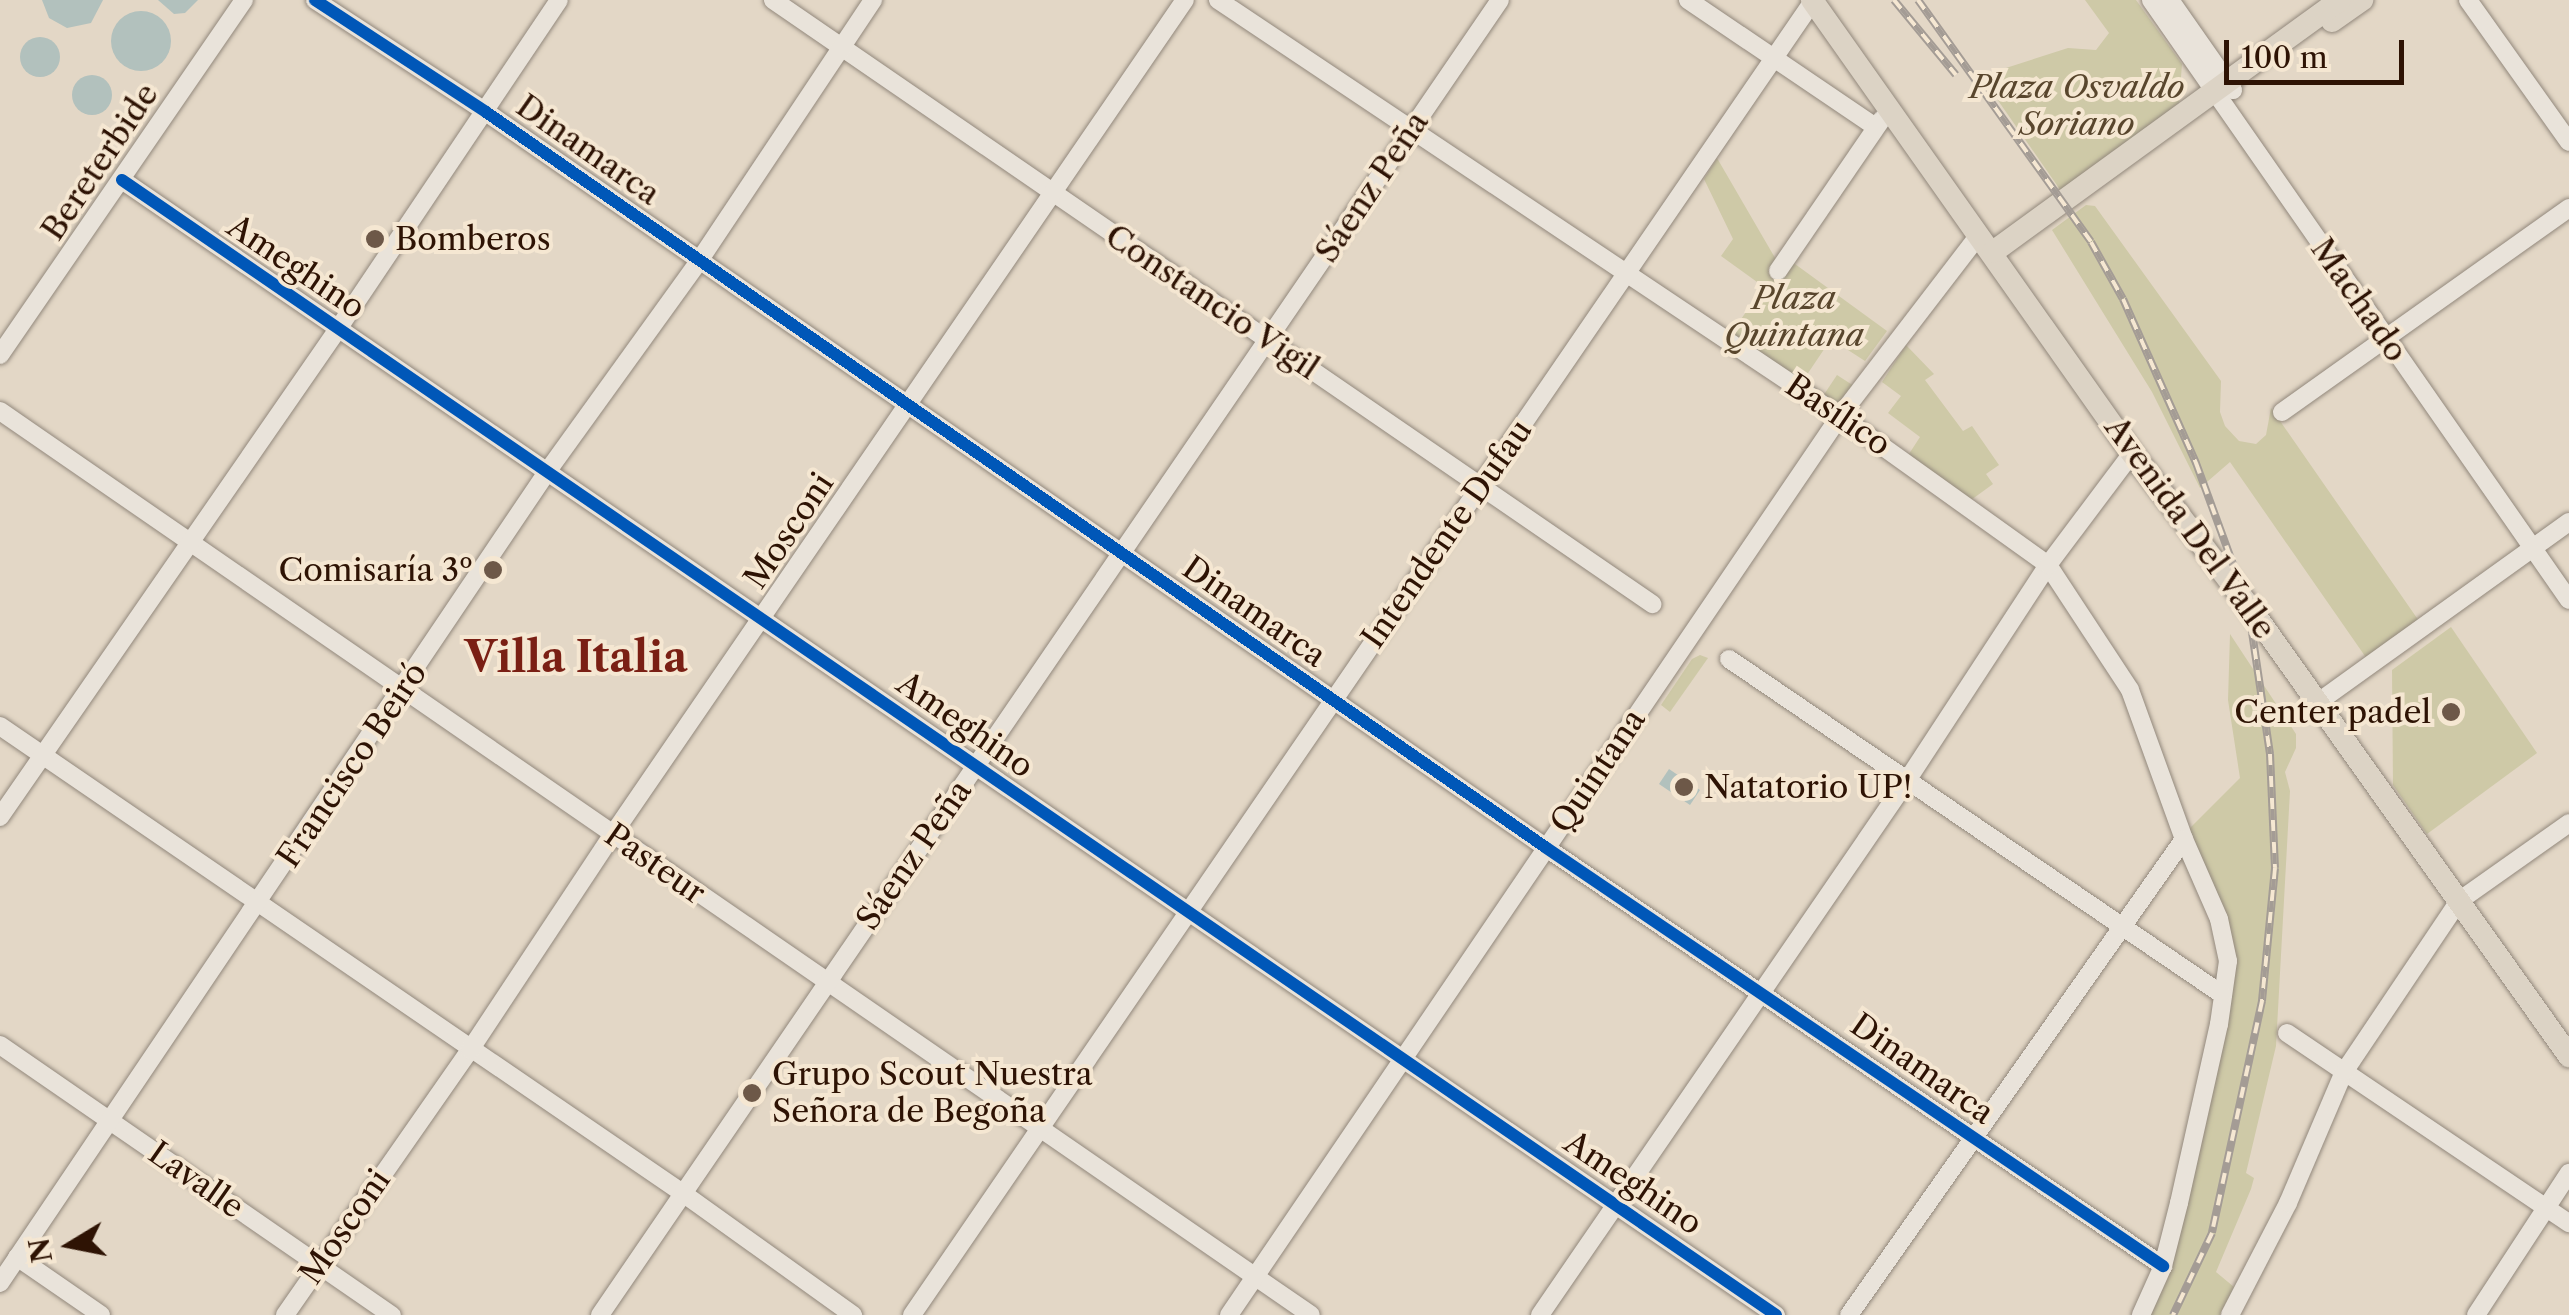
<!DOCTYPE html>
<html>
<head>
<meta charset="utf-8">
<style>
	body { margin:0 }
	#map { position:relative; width:2569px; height:1315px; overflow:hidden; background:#e3d7c6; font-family:"Libre Caslon Text",serif }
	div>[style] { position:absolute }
	.green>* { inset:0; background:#cec9a7 }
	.water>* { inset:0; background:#b2c1bd }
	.round { border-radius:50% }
	.roads { filter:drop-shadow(0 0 2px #92887c) drop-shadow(0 0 2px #92887c) }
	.minor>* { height:18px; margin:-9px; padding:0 9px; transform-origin:9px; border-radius:9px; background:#e9e3da }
	.major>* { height:22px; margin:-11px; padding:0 11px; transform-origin:11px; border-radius:11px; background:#dcd3c5 }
	.rail>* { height:8px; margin-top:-4px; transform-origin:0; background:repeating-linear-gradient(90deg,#f5e7d2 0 11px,#a49c95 0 22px); box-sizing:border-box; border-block:2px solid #a49c95 }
	.cycleway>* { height:12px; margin:-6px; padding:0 6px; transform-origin:6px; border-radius:6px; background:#0057b8 }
	.dots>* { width:28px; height:28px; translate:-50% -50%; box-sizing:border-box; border:5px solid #f5e7d2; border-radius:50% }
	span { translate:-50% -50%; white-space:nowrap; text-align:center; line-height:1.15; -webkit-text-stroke:8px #f5e7d2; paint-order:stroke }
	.park-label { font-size:32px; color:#59462d; font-style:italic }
	.street-label { font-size:32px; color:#2e1304 }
	.poi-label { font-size:32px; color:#2e1304 }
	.left { translate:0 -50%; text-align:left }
	.right { translate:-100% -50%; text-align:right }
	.district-label { font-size:42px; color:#7a1f14; font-weight:700 }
	.north { position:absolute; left:20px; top:1195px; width:100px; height:100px; -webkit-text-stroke:8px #f5e7d2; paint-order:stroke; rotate:260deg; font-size:28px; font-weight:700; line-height:40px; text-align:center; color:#2e1304 }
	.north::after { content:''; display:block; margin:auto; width:35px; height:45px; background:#2e1304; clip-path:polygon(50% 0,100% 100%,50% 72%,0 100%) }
	.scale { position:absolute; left:2224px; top:40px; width:180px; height:45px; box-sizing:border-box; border:5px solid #2e1304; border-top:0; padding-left:12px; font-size:30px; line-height:35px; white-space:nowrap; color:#2e1304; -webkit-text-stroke:8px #f5e7d2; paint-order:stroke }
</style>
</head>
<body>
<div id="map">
	<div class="green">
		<i style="clip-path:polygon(2085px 0,2136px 0,2182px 64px,2179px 103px,2061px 191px,1981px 76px,2068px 48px,2096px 50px,2109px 33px)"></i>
		<i style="clip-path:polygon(1717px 158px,1778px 263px,1784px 256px,1887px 331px,1865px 361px,1831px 339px,1802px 382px,1731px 333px,1764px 287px,1721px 256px,1733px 239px,1704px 179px)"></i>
		<i style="clip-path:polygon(2086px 205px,2095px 206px,2221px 381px,2220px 412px,2225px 426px,2239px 441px,2256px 444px,2266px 435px,2271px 408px,2419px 621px,2367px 659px,2230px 462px,2200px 488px,2152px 392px,2052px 230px)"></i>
		<i style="clip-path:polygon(1906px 345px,1934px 374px,1925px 380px,1963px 431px,1972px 426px,1999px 465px,1986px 474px,1993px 484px,1971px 500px,1907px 457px,1920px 437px,1888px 413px,1901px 396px,1882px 382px)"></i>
		<i style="clip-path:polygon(1837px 375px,1854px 386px,1840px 408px,1823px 396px)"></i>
		<i style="clip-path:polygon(2451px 627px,2537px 753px,2427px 834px,2393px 785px,2392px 670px)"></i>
		<i style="clip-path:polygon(2230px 634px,2296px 734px,2296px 748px,2285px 772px,2290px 791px,2276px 1046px,2246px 1173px,2254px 1178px,2251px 1189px,2216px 1272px,2234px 1287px,2220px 1315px,2145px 1315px,2236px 963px,2189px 829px,2240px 778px,2228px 700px)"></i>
		<i style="clip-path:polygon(1700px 655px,1708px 658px,1670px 712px,1661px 705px,1692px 659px)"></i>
	</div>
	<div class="water">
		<i style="clip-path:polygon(42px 0,103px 0,91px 23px,67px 28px,49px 18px)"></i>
		<i style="clip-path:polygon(158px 0,198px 0,185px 13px,174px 14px)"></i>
		<i class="round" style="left:111px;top:11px;width:60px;height:60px"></i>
		<i class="round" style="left:20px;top:37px;width:40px;height:40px"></i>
		<i class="round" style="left:72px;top:75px;width:40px;height:40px"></i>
		<i style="clip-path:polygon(1669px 769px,1700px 790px,1690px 805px,1659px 784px)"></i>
	</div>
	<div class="roads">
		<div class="minor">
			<i style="left:315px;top:0;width:204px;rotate:33.2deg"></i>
			<i style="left:486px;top:112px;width:1289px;rotate:34.76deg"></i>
			<i style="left:1545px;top:847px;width:747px;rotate:34.14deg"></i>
			<i style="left:773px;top:0;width:1067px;rotate:34.49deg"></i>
			<i style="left:1218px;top:0;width:748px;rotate:33.78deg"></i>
			<i style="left:1840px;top:416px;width:256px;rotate:35.6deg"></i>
			<i style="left:2048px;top:565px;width:149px;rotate:56.7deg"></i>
			<i style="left:2130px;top:690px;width:158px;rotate:70.1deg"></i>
			<i style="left:2184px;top:839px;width:87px;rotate:66.4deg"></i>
			<i style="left:2219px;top:919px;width:43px;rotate:77.9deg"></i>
			<i style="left:2228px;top:961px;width:64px;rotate:98.1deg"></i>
			<i style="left:2219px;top:1024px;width:183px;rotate:102.6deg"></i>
			<i style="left:2179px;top:1203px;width:65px;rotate:104.3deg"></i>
			<i style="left:2163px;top:1266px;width:54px;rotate:114.2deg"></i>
			<i style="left:1688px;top:0;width:225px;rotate:34.1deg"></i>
			<i style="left:2151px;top:0;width:731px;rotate:55.14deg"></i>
			<i style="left:2170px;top:0;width:110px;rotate:55deg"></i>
			<i style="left:2468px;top:0;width:174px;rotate:54.6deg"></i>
			<i style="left:122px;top:180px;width:2006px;rotate:34.46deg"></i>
			<i style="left:1778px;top:271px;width:184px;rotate:-55.6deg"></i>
			<i style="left:0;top:355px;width:431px;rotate:-55.5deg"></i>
			<i style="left:0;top:411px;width:1592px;rotate:34.59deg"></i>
			<i style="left:2282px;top:412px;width:352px;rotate:-35.4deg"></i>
			<i style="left:1729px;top:659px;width:597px;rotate:34.22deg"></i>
			<i style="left:2317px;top:703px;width:310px;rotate:-35.7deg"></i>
			<i style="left:0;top:726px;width:829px;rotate:34.38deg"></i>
			<i style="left:684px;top:1194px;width:208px;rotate:35.6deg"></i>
			<i style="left:0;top:817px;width:594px;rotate:-55.29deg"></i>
			<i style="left:338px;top:329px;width:396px;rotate:-56.1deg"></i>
			<i style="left:2287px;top:1033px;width:340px;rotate:34deg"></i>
			<i style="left:0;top:1045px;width:476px;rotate:34.6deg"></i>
			<i style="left:17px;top:1257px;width:102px;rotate:34.6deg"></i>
			<i style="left:0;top:1283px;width:978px;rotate:-56deg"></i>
			<i style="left:547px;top:472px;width:260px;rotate:-54.2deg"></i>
			<i style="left:699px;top:261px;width:314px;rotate:-56.3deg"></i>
			<i style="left:285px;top:1315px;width:323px;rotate:-55.1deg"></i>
			<i style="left:470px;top:1050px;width:259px;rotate:-56.5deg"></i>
			<i style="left:613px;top:834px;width:1011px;rotate:-55.56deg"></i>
			<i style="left:600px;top:1315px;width:1593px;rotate:-55.61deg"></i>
			<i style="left:912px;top:1315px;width:1593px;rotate:-55.56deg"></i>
			<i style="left:1229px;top:1315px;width:1087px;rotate:-55.8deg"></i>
			<i style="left:1840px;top:416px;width:228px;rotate:-52.5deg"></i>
			<i style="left:1540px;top:1315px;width:650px;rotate:-55.53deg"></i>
			<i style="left:1908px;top:779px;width:256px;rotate:-56.8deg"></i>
			<i style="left:2048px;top:565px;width:140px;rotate:-53.1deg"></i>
			<i style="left:1849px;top:1315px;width:582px;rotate:-54.86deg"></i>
			<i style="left:2230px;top:1315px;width:126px;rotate:-62.6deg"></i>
			<i style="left:2288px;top:1203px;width:142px;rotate:-66.9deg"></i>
			<i style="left:2344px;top:1072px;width:206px;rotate:-56.1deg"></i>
			<i style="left:2459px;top:901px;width:135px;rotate:-35.3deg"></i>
			<i style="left:2476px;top:1315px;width:170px;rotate:-56.8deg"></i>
		</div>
		<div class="major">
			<i style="left:1812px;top:0;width:555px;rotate:54.76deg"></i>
			<i style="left:2132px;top:453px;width:191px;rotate:52.7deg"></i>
			<i style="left:2248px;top:605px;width:554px;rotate:54.56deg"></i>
			<i style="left:2332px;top:21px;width:37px;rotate:-35deg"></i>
			<i style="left:1993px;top:252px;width:429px;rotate:-36deg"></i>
		</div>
	</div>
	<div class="rail">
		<i style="left:1894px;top:0;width:97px;rotate:50.4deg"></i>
		<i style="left:1918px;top:0;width:297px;rotate:54.4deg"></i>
		<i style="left:2091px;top:242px;width:65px;rotate:60.7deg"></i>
		<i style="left:2123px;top:299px;width:180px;rotate:66deg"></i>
		<i style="left:2196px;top:463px;width:151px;rotate:69.9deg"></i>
		<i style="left:2248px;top:605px;width:151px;rotate:81.6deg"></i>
		<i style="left:2270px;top:754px;width:114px;rotate:87.5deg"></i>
		<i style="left:2275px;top:868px;width:134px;rotate:95.6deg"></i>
		<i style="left:2262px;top:1001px;width:237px;rotate:102.2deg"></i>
		<i style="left:2212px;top:1233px;width:91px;rotate:115.4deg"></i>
	</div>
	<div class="cycleway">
		<i style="left:315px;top:0;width:204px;rotate:33.2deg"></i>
		<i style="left:486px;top:112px;width:1289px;rotate:34.76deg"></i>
		<i style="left:1545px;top:847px;width:747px;rotate:34.14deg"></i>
		<i style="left:122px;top:180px;width:2006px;rotate:34.46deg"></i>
	</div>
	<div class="dots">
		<i style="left:375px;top:239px;background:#6d5848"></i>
		<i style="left:493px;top:570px;background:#6d5848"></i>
		<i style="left:2451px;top:712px;background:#6d5848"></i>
		<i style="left:1684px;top:787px;background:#6d5848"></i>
		<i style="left:752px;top:1093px;background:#6d5848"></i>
	</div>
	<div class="park-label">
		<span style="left:2077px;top:106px">Plaza Osvaldo<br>Soriano</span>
		<span style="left:1794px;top:317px">Plaza<br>Quintana</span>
	</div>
	<div class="street-label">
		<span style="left:588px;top:150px;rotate:35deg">Dinamarca</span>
		<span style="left:100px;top:162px;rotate:-56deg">Bereterbide</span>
		<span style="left:1372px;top:187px;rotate:-56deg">Sáenz Peña</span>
		<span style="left:296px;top:267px;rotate:34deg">Ameghino</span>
		<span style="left:2359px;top:300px;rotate:55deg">Machado</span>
		<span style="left:1212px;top:302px;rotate:34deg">Constancio Vigil</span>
		<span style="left:1838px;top:415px;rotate:34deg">Basílico</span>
		<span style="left:2190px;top:528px;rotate:54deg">Avenida Del Valle</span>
		<span style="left:789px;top:531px;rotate:-56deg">Mosconi</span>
		<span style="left:1447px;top:534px;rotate:-55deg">Intendente Dufau</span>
		<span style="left:1254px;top:612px;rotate:35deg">Dinamarca</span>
		<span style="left:965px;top:725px;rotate:35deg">Ameghino</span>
		<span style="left:352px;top:765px;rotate:-56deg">Francisco Beiró</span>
		<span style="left:1598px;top:771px;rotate:-56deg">Quintana</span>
		<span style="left:914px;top:855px;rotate:-55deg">Sáenz Peña</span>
		<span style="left:655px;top:864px;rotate:35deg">Pasteur</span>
		<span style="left:1922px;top:1069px;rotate:35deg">Dinamarca</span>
		<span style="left:196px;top:1180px;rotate:35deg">Lavalle</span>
		<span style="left:1633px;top:1183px;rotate:34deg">Ameghino</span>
		<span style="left:345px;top:1227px;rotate:-55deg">Mosconi</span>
	</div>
	<div class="poi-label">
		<span class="left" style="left:395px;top:239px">Bomberos</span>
		<span class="right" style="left:473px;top:570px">Comisaría 3º</span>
		<span class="right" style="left:2431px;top:712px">Center padel</span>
		<span class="left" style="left:1704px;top:787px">Natatorio UP!</span>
		<span class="left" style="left:772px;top:1093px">Grupo Scout Nuestra<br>Señora de Begoña</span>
	</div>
	<div class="district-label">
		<span style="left:576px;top:657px">Villa Italia</span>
	</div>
	<div class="north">N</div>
	<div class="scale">100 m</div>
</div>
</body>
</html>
